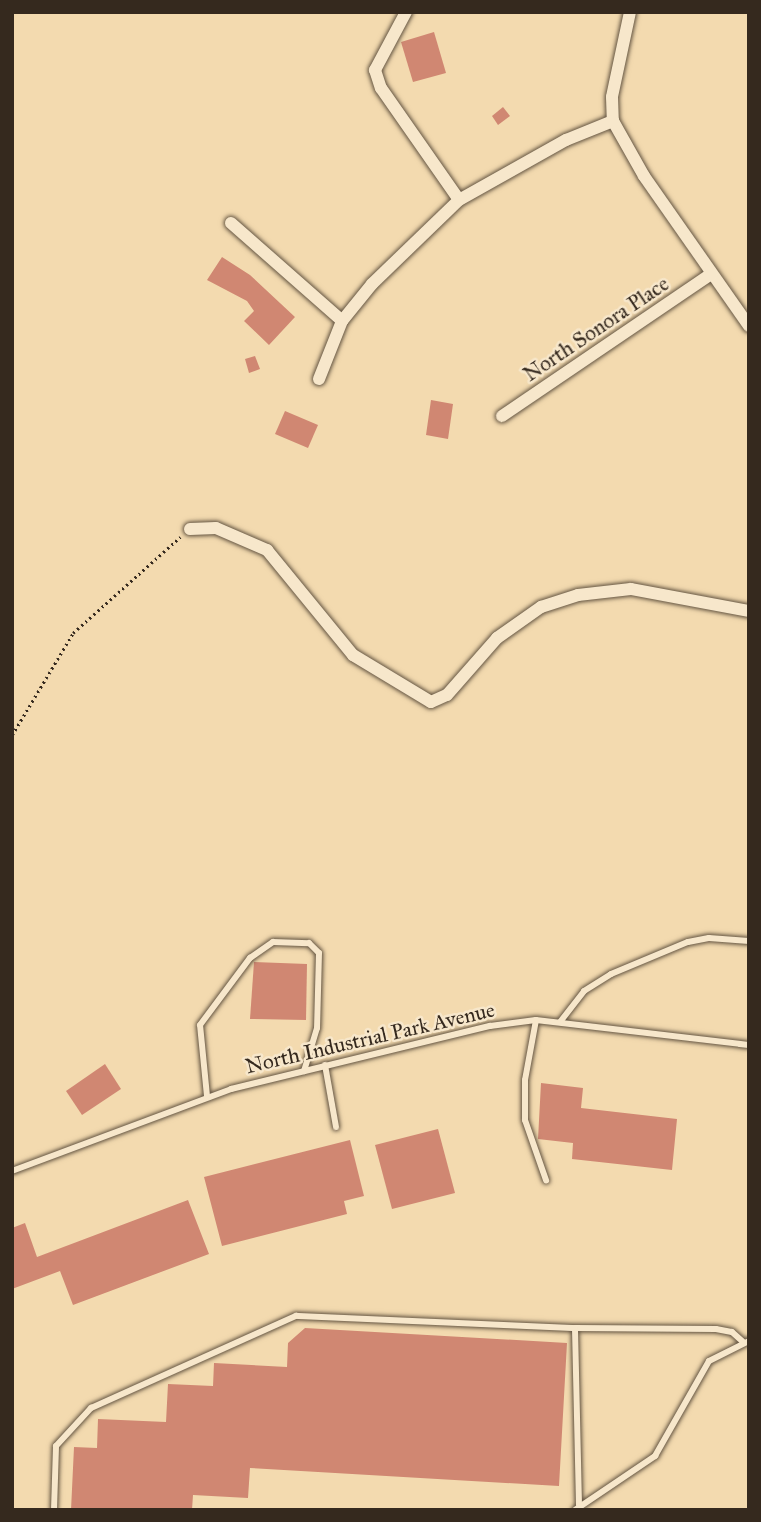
<!DOCTYPE html>
<html>
<head>
<meta charset="utf-8">
<style>
	body { margin:0 }
	#map { position:relative; width:761px; height:1522px; overflow:hidden; background:#f3daaf; font-family:"IM FELL Great Primer",serif }
	div>[style] { position:absolute }
	.building>* { inset:0; background:#d08772 }
	.path>* { height:2.5px; margin-top:-1.25px; transform-origin:0; background:repeating-linear-gradient(90deg,#35291e 0 2px,transparent 0 5.5px) }
	.roads { filter:drop-shadow(0 0 2px #645542) drop-shadow(0 0 2px #645542) }
	.lane>* { height:6px; margin:-3px; padding:0 3px; transform-origin:3px; border-radius:3px; background:#f7e7cb }
	.street>* { height:12px; margin:-6px; padding:0 6px; transform-origin:6px; border-radius:6px; background:#f7e7cb }
	span { translate:-50% -50%; white-space:nowrap; text-align:center; line-height:1.15; -webkit-text-stroke:5px #f7e7cb; paint-order:stroke }
	.street-label { font-size:21px; color:#35291e }
	.frame { position:absolute; inset:0; border:14px solid #35291e; pointer-events:none }
</style>
</head>
<body>
<div id="map">
	<div class="building">
		<i style="clip-path:polygon(434px 32px,446px 73px,413px 82px,401px 42px)"></i>
		<i style="clip-path:polygon(503px 107px,510px 116px,498px 125px,492px 116px)"></i>
		<i style="clip-path:polygon(222px 257px,250px 275px,295px 317px,269px 345px,244px 321px,254px 311px,247px 301px,207px 280px)"></i>
		<i style="clip-path:polygon(255px 356px,260px 369px,249px 373px,245px 359px)"></i>
		<i style="clip-path:polygon(431px 400px,453px 404px,448px 439px,426px 435px)"></i>
		<i style="clip-path:polygon(285px 411px,318px 425px,308px 448px,275px 434px)"></i>
		<i style="clip-path:polygon(254px 962px,307px 964px,306px 1020px,250px 1019px)"></i>
		<i style="clip-path:polygon(105px 1064px,121px 1089px,82px 1115px,66px 1091px)"></i>
		<i style="clip-path:polygon(541px 1083px,583px 1088px,581px 1108px,677px 1119px,672px 1170px,572px 1159px,573px 1143px,538px 1139px)"></i>
		<i style="clip-path:polygon(438px 1129px,455px 1193px,392px 1209px,375px 1145px)"></i>
		<i style="clip-path:polygon(350px 1140px,364px 1196px,344px 1201px,347px 1214px,222px 1246px,204px 1177px)"></i>
		<i style="clip-path:polygon(188px 1200px,209px 1254px,73px 1305px,60px 1271px,12px 1289px,12px 1228px,25px 1223px,37px 1257px)"></i>
		<i style="clip-path:polygon(305px 1328px,567px 1343px,559px 1486px,250px 1468px,248px 1498px,193px 1495px,192px 1510px,71px 1510px,74px 1447px,97px 1448px,98px 1419px,166px 1422px,168px 1384px,213px 1386px,214px 1363px,287px 1367px,288px 1343px)"></i>
	</div>
	<div class="path">
		<i style="left:12px;top:735px;width:119px;rotate:-59.1deg"></i>
		<i style="left:73px;top:633px;width:144px;rotate:-41.9deg"></i>
	</div>
	<div class="roads">
		<div class="lane">
			<i style="left:536px;top:1020px;width:61px;rotate:100.4deg"></i>
			<i style="left:525px;top:1080px;width:40px;rotate:90deg"></i>
			<i style="left:525px;top:1120px;width:64px;rotate:70.7deg"></i>
			<i style="left:560px;top:1022px;width:39px;rotate:-52deg"></i>
			<i style="left:584px;top:991px;width:32px;rotate:-32deg"></i>
			<i style="left:611px;top:974px;width:83px;rotate:-22.6deg"></i>
			<i style="left:688px;top:942px;width:21px;rotate:-11deg"></i>
			<i style="left:709px;top:938px;width:40px;rotate:4.3deg"></i>
			<i style="left:325px;top:1065px;width:63px;rotate:79.9deg"></i>
			<i style="left:207px;top:1096px;width:71px;rotate:-95.6deg"></i>
			<i style="left:200px;top:1025px;width:84px;rotate:-53.3deg"></i>
			<i style="left:250px;top:958px;width:28px;rotate:-35deg"></i>
			<i style="left:273px;top:942px;width:36px;rotate:2deg"></i>
			<i style="left:309px;top:943px;width:14px;rotate:45deg"></i>
			<i style="left:319px;top:953px;width:75px;rotate:91.5deg"></i>
			<i style="left:317px;top:1028px;width:45px;rotate:106.8deg"></i>
			<i style="left:12px;top:1171px;width:234px;rotate:-20.5deg"></i>
			<i style="left:231px;top:1089px;width:267px;rotate:-13.7deg"></i>
			<i style="left:490px;top:1026px;width:46px;rotate:-7.4deg"></i>
			<i style="left:536px;top:1020px;width:214px;rotate:6.7deg"></i>
			<i style="left:579px;top:1505px;width:177px;rotate:-91.3deg"></i>
			<i style="left:575px;top:1328px;width:141px;rotate:0.4deg"></i>
			<i style="left:716px;top:1329px;width:16px;rotate:11deg"></i>
			<i style="left:732px;top:1332px;width:15px;rotate:42deg"></i>
			<i style="left:54px;top:1510px;width:64px;rotate:-88.2deg"></i>
			<i style="left:56px;top:1446px;width:52px;rotate:-47.4deg"></i>
			<i style="left:91px;top:1408px;width:225px;rotate:-24.2deg"></i>
			<i style="left:296px;top:1316px;width:279px;rotate:2.5deg"></i>
			<i style="left:575px;top:1510px;width:97px;rotate:-34deg"></i>
			<i style="left:655px;top:1456px;width:109px;rotate:-60.4deg"></i>
			<i style="left:709px;top:1361px;width:45px;rotate:-26.6deg"></i>
		</div>
		<div class="street">
			<i style="left:406px;top:12px;width:66px;rotate:118.1deg"></i>
			<i style="left:375px;top:70px;width:19px;rotate:72deg"></i>
			<i style="left:381px;top:88px;width:136px;rotate:55.1deg"></i>
			<i style="left:630px;top:12px;width:87px;rotate:102deg"></i>
			<i style="left:612px;top:97px;width:24px;rotate:88deg"></i>
			<i style="left:613px;top:121px;width:63px;rotate:60.6deg"></i>
			<i style="left:644px;top:176px;width:183px;rotate:55deg"></i>
			<i style="left:231px;top:223px;width:148px;rotate:41.4deg"></i>
			<i style="left:319px;top:379px;width:62px;rotate:-68.4deg"></i>
			<i style="left:342px;top:321px;width:48px;rotate:-51deg"></i>
			<i style="left:372px;top:284px;width:121px;rotate:-44deg"></i>
			<i style="left:459px;top:200px;width:123px;rotate:-29.3deg"></i>
			<i style="left:566px;top:140px;width:51px;rotate:-22deg"></i>
			<i style="left:502px;top:416px;width:253px;rotate:-34.2deg"></i>
			<i style="left:190px;top:529px;width:26px;rotate:-2deg"></i>
			<i style="left:216px;top:528px;width:56px;rotate:23.3deg"></i>
			<i style="left:267px;top:550px;width:136px;rotate:50.7deg"></i>
			<i style="left:353px;top:655px;width:91px;rotate:31.1deg"></i>
			<i style="left:431px;top:702px;width:17px;rotate:-24deg"></i>
			<i style="left:447px;top:695px;width:76px;rotate:-48.7deg"></i>
			<i style="left:497px;top:638px;width:54px;rotate:-35.2deg"></i>
			<i style="left:541px;top:607px;width:39px;rotate:-18deg"></i>
			<i style="left:578px;top:595px;width:53px;rotate:-6.5deg"></i>
			<i style="left:631px;top:589px;width:120px;rotate:10.6deg"></i>
		</div>
	</div>
	<div class="street-label">
		<span style="left:596px;top:329px;rotate:-34deg">North Sonora Place</span>
		<span style="left:370px;top:1038px;rotate:-13deg">North Industrial Park Avenue</span>
	</div>
	<div class="frame"></div>
</div>
</body>
</html>
